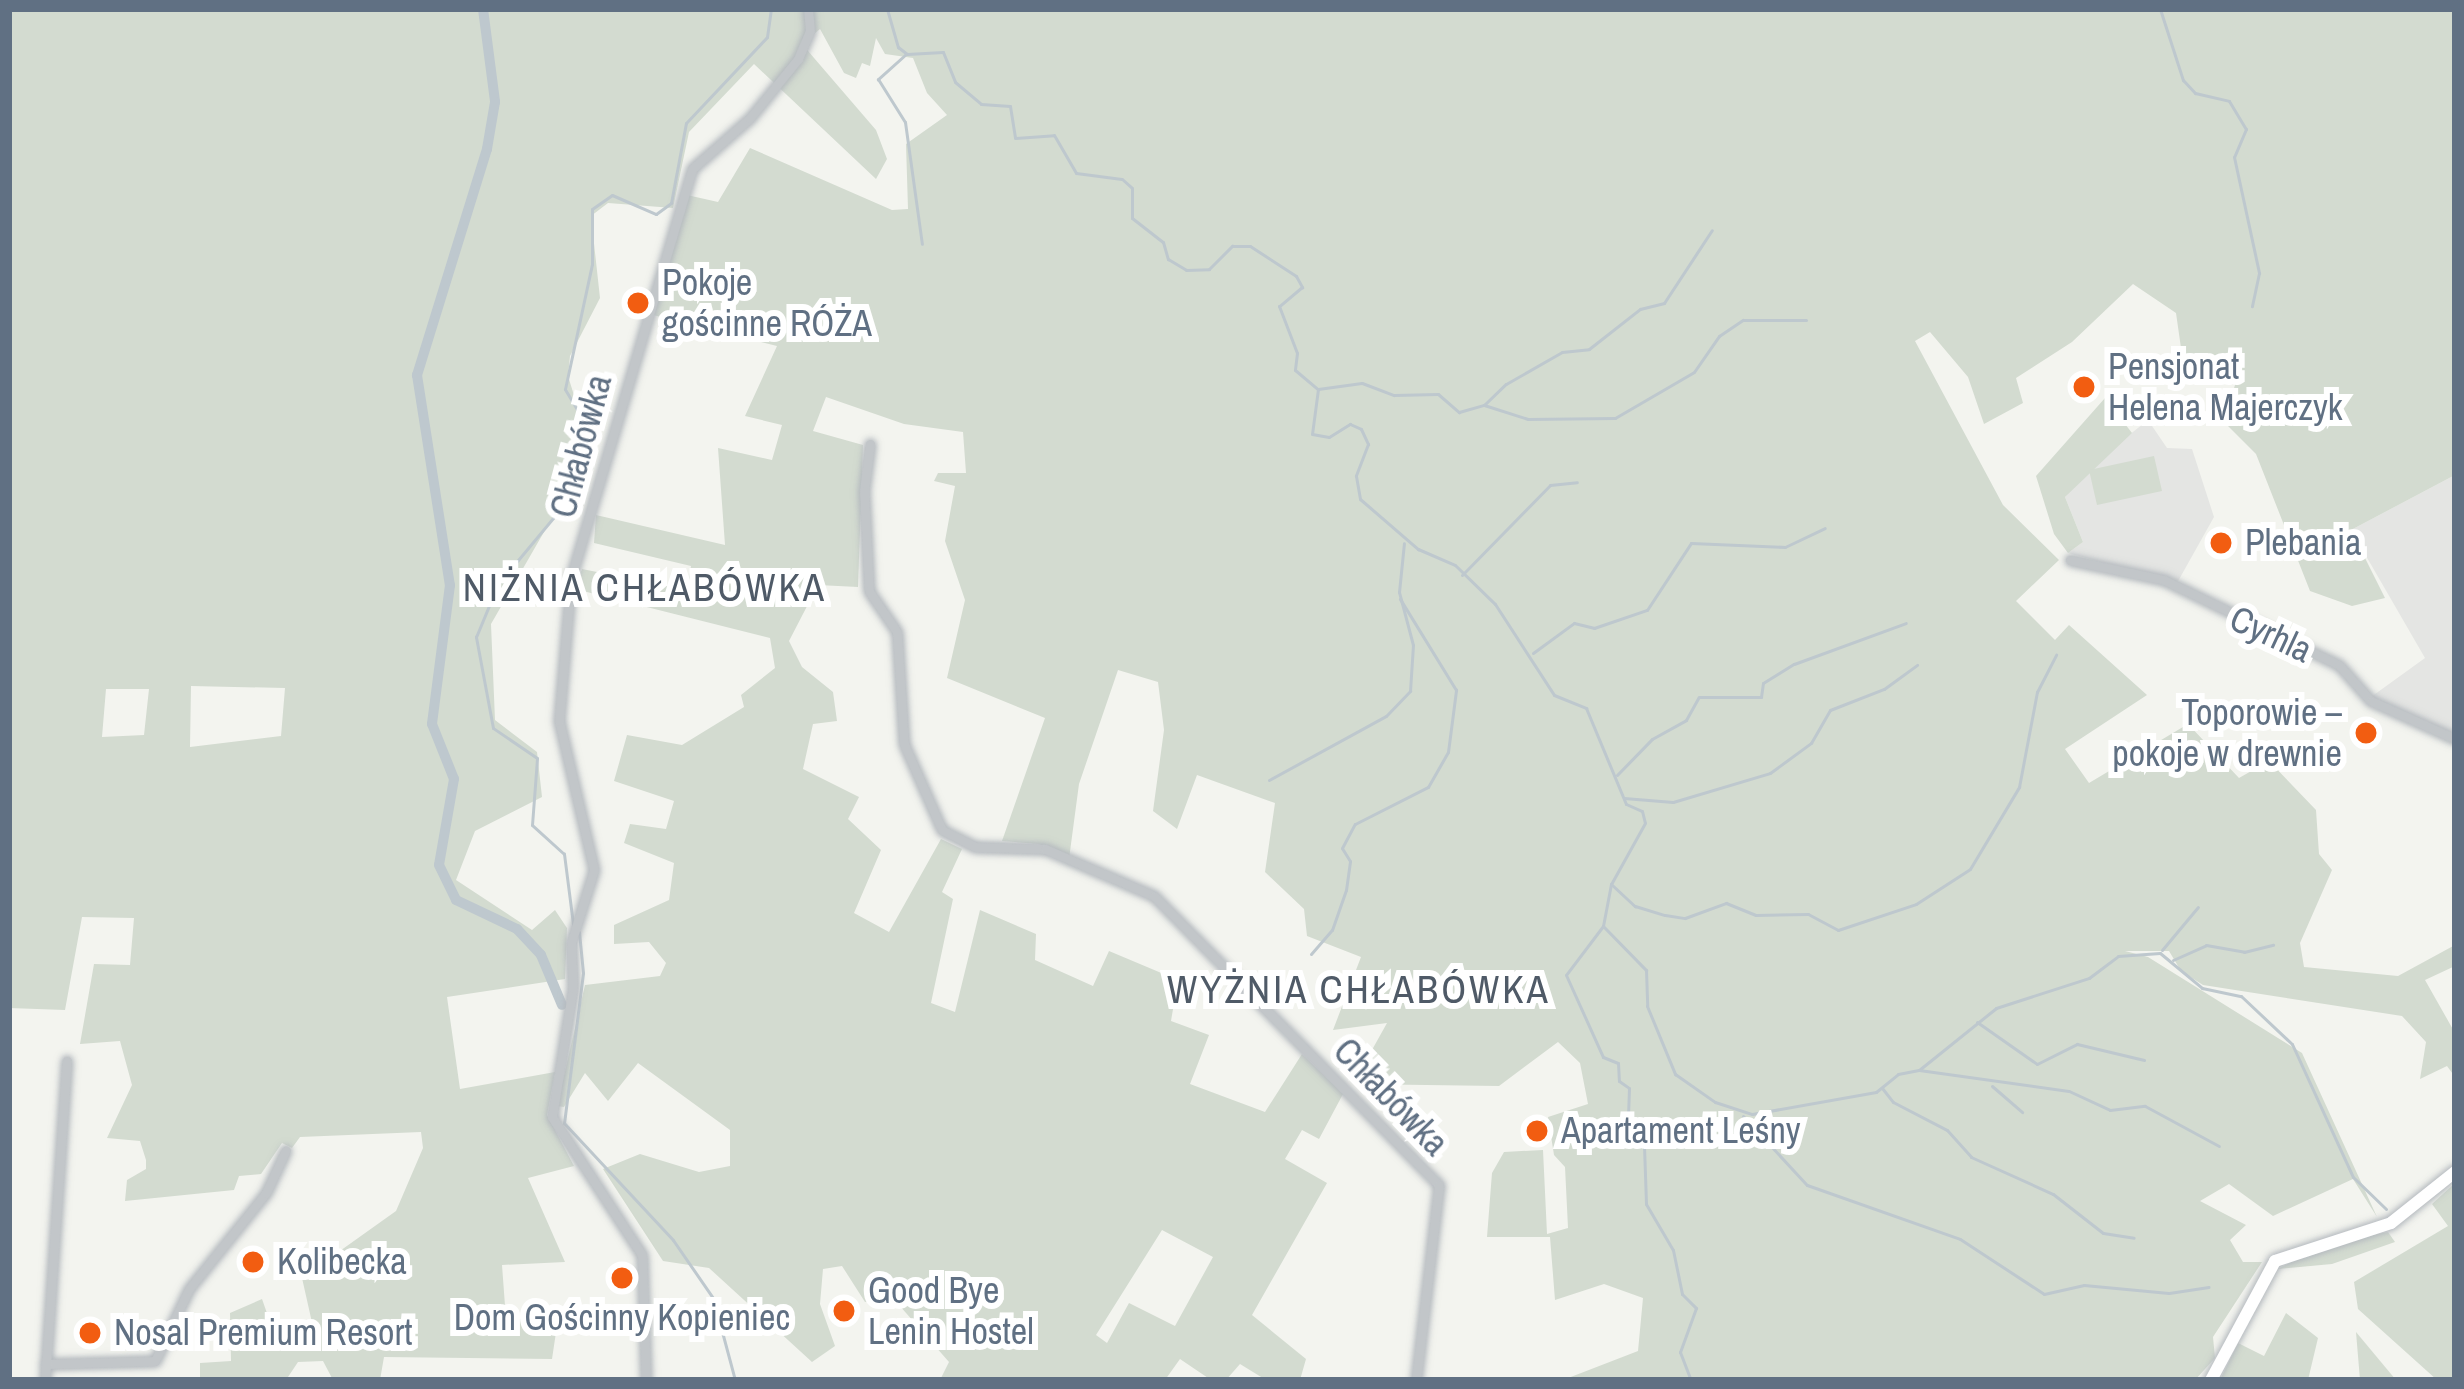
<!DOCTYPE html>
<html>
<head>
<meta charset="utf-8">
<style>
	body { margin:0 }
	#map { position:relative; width:2464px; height:1389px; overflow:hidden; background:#f3f4ef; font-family:"Archivo Narrow",sans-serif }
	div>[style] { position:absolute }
	.built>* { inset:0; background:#e4e5e3 }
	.green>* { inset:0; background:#d3dbd0 }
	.stream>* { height:3px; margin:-1.5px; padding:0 1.5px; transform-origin:1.5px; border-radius:1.5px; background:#bec8ce }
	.canal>* { height:10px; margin:-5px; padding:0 5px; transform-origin:5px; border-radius:5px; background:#bec8ce }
	.roads { filter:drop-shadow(0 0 3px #b4b9be) drop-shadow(0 0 3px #b4b9be) }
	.street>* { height:9px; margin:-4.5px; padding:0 4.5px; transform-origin:4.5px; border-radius:4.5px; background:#c2c6c9 }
	.secondary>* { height:12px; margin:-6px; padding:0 6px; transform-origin:6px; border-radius:6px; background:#fff }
	.dots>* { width:33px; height:33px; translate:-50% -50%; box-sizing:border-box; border:6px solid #fff; border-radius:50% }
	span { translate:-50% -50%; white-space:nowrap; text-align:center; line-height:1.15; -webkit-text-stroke:12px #fff; paint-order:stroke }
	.poi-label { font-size:36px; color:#607083 }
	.left { translate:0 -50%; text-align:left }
	.right { translate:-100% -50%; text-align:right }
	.street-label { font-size:36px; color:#607083 }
	.neighbourhood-label { font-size:39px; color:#4f5a67; letter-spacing:3px }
	.frame { position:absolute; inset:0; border:12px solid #607083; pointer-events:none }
</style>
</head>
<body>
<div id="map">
	<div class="built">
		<i style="clip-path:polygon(2148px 420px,2167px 448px,2192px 449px,2214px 517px,2177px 583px,2068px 553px,2083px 542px,2065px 497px,2089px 467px)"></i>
		<i style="clip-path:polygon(2455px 475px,2455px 729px,2448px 734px,2371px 697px,2425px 658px,2351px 530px)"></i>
	</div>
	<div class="green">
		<i style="clip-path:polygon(evenodd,9px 9px,2455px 9px,2455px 475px,2351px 530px,2385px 598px,2352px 606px,2310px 591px,2256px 454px,2224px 422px,2240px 368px,2182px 355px,2176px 313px,2133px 284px,2072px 342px,2016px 378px,2023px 403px,1984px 424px,1968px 377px,1930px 332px,1915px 341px,2003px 505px,2059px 560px,2016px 601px,2055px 640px,2069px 625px,2147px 695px,2065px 749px,2089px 783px,2188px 724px,2239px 778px,2269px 761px,2316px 810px,2319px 854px,2332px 870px,2300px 943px,2304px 967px,2398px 976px,2455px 945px,2455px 966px,2425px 980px,2455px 1033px,2455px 1077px,2447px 1066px,2420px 1079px,2426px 1042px,2402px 1016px,2203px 985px,2181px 971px,2169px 951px,2125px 951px,2148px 957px,2302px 1053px,2377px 1217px,2353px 1179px,2273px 1216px,2229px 1184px,2200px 1201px,2246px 1225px,2230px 1240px,2243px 1262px,2262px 1262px,2213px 1337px,2215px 1358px,2195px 1380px,1563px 1380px,1638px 1351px,1643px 1298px,1604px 1284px,1555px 1300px,1550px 1237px,1487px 1237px,1492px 1173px,1504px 1152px,1543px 1150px,1547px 1234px,1568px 1228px,1565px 1167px,1554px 1155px,1548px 1117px,1588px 1104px,1580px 1063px,1558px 1042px,1499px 1086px,1353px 1084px,1387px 1023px,1333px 1030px,1361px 957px,1307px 936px,1304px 909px,1265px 872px,1275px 803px,1197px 775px,1177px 829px,1153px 811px,1164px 730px,1158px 682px,1118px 670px,1079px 784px,1069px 859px,1039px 844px,1002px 841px,1045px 718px,947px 678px,965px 600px,945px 541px,955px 486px,934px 481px,938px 473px,966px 473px,963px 432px,904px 424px,826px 397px,813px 431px,863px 445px,858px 587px,818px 585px,789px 641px,802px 667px,833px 692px,837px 721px,813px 724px,803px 769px,859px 797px,848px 819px,881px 850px,854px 913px,889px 932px,941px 839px,962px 849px,942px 892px,953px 899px,931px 1003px,955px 1012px,980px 910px,1036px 934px,1035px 960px,1093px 986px,1109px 951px,1178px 980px,1171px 1021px,1209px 1035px,1190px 1084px,1265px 1112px,1302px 1054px,1343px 1094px,1319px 1139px,1302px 1130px,1285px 1159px,1327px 1183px,1252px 1315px,1306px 1359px,1300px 1380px,1266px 1380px,1240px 1364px,1226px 1380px,1211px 1380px,1180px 1359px,1165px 1380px,940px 1380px,949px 1362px,892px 1297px,865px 1302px,842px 1266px,823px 1269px,820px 1304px,835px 1346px,812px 1362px,709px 1268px,663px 1261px,603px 1169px,640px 1154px,699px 1172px,730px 1166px,730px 1130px,638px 1063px,608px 1101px,585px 1073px,564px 1107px,557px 1106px,585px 985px,660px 976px,666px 963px,649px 942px,614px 944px,614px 925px,669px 900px,674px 863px,624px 843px,630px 824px,666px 829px,674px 801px,614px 781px,627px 735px,682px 745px,744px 707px,741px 695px,775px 668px,770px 638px,575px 589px,582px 569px,687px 590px,691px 566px,594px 543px,596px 515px,725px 545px,718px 448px,772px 460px,782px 425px,745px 416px,777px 346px,653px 315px,687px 195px,718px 202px,750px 148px,892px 210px,908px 209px,906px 144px,947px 115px,927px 93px,913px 58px,885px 54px,876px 38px,870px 66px,862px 63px,856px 78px,844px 73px,820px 29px,802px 44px,876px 130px,887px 159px,876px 179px,754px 64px,689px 132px,673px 208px,608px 203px,591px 216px,600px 298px,570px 356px,568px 376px,595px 463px,587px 490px,548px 525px,491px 624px,495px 720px,537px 752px,542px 797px,475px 831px,456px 880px,532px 930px,555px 910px,567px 928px,565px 979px,447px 997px,460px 1089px,555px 1072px,547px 1115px,574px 1166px,528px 1178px,565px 1262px,502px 1265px,506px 1319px,558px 1319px,552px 1359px,384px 1357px,380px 1380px,333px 1380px,323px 1361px,298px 1362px,286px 1380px,200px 1380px,200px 1363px,231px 1361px,230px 1313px,262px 1299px,275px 1336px,313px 1327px,302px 1278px,396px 1211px,423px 1148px,421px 1132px,300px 1137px,292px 1148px,282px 1143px,261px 1174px,239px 1176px,234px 1190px,125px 1201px,127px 1180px,146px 1169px,146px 1160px,140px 1141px,107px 1138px,132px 1085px,120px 1041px,80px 1044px,94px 964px,130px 965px,134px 918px,82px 917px,65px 1010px,9px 1008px,9px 9px,191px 686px,285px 688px,281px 736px,190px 747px,191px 686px,9px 9px,106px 689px,149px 689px,144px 735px,102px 737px,106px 689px,9px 9px,1162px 1230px,1213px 1257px,1175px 1326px,1129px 1303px,1107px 1343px,1096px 1335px,1162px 1230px)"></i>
		<i style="clip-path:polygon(2105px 398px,2132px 433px,2065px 497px,2083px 542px,2068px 553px,2054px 534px,2036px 476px)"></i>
		<i style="clip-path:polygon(2154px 456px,2162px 491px,2097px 505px,2089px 470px)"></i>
		<i style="clip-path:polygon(2455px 1183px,2455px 1380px,2437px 1380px,2358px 1309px,2354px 1282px,2448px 1226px,2432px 1204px)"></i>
		<i style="clip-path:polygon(2388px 1232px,2395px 1242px,2332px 1264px,2278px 1269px,2326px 1244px)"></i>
		<i style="clip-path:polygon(2286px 1313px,2318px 1338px,2308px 1380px,2220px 1380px,2238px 1343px,2264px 1356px)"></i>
		<i style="clip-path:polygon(2356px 1332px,2396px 1380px,2360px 1380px)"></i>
	</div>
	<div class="stream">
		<i style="left:887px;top:9px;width:40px;rotate:74deg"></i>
		<i style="left:898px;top:47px;width:11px;rotate:38deg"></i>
		<i style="left:907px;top:54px;width:36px;rotate:-3deg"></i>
		<i style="left:943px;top:52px;width:32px;rotate:68deg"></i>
		<i style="left:955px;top:82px;width:34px;rotate:40deg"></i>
		<i style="left:981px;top:104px;width:29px;rotate:4deg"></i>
		<i style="left:1010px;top:106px;width:32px;rotate:81deg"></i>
		<i style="left:1015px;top:138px;width:39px;rotate:-4deg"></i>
		<i style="left:1054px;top:135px;width:44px;rotate:59.9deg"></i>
		<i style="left:1076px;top:173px;width:46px;rotate:7.4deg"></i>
		<i style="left:1122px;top:179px;width:13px;rotate:42deg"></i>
		<i style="left:1132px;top:188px;width:30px;rotate:90deg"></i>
		<i style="left:1132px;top:218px;width:39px;rotate:38deg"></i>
		<i style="left:1163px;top:242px;width:18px;rotate:74deg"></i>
		<i style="left:1168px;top:259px;width:21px;rotate:31deg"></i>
		<i style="left:1186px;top:270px;width:23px;rotate:-2deg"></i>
		<i style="left:1209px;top:269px;width:33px;rotate:-45deg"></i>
		<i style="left:1232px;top:246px;width:18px"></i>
		<i style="left:1250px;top:246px;width:55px;rotate:33.1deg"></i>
		<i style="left:1296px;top:276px;width:13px;rotate:61deg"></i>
		<i style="left:1302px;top:287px;width:30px;rotate:140deg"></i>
		<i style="left:1279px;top:306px;width:50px;rotate:69deg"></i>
		<i style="left:1297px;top:353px;width:17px;rotate:97deg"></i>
		<i style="left:1295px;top:370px;width:30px;rotate:40deg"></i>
		<i style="left:1318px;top:389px;width:45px;rotate:97.6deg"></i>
		<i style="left:1312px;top:434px;width:17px;rotate:10deg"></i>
		<i style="left:1329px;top:437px;width:25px;rotate:-32deg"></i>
		<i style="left:1350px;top:424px;width:12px;rotate:24deg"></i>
		<i style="left:1361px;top:429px;width:17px;rotate:65deg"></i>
		<i style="left:1368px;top:444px;width:34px;rotate:111deg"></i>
		<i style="left:1356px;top:476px;width:23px;rotate:80deg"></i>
		<i style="left:1360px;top:499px;width:77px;rotate:40.8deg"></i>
		<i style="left:1418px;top:549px;width:40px;rotate:23.4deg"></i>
		<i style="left:1455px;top:565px;width:56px;rotate:44.3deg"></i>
		<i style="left:1495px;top:604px;width:108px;rotate:57deg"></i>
		<i style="left:1554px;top:695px;width:35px;rotate:22deg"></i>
		<i style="left:1586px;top:708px;width:104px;rotate:67.4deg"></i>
		<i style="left:1626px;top:804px;width:17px;rotate:24deg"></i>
		<i style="left:1642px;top:811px;width:12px;rotate:76deg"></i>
		<i style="left:1645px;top:823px;width:70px;rotate:119.1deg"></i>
		<i style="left:1611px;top:884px;width:43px;rotate:100.8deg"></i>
		<i style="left:1603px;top:926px;width:61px;rotate:127.1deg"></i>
		<i style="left:1566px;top:975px;width:90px;rotate:65.7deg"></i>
		<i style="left:1603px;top:1057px;width:16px;rotate:22deg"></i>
		<i style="left:1618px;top:1063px;width:18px;rotate:87deg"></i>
		<i style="left:1619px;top:1081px;width:12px;rotate:35deg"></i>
		<i style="left:1629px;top:1088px;width:28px;rotate:92deg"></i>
		<i style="left:1628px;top:1116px;width:34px;rotate:62deg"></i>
		<i style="left:1644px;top:1146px;width:58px;rotate:88deg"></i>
		<i style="left:1646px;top:1204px;width:53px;rotate:59.6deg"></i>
		<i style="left:1673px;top:1250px;width:45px;rotate:78.4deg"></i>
		<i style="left:1682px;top:1294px;width:20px;rotate:45deg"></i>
		<i style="left:1696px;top:1308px;width:47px;rotate:110deg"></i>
		<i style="left:1680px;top:1352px;width:30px;rotate:69deg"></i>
		<i style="left:2160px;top:9px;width:75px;rotate:72.1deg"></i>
		<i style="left:2183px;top:80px;width:18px;rotate:47deg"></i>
		<i style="left:2195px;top:93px;width:35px;rotate:13deg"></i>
		<i style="left:2229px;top:101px;width:33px;rotate:59deg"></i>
		<i style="left:2246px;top:129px;width:30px;rotate:113deg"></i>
		<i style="left:2234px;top:157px;width:119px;rotate:77.8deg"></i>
		<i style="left:2259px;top:273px;width:34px;rotate:102deg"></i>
		<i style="left:906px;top:54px;width:38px;rotate:138deg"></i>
		<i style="left:878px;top:79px;width:51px;rotate:57.9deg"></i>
		<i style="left:905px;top:122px;width:123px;rotate:82.1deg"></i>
		<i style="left:1318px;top:389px;width:44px;rotate:-7.8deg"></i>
		<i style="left:1362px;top:383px;width:34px;rotate:21deg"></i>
		<i style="left:1394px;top:395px;width:44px;rotate:-1.3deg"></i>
		<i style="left:1438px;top:394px;width:28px;rotate:41deg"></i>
		<i style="left:1459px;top:412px;width:26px;rotate:-16deg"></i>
		<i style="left:1484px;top:405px;width:46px;rotate:17.7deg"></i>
		<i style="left:1528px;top:419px;width:87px;rotate:-0.7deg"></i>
		<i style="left:1615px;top:418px;width:91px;rotate:-30.2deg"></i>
		<i style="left:1694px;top:372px;width:44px;rotate:-55.2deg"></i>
		<i style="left:1719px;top:336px;width:29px;rotate:-34deg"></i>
		<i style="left:1743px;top:320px;width:63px"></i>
		<i style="left:1484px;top:405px;width:30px;rotate:-44deg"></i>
		<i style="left:1506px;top:384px;width:64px;rotate:-29.7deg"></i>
		<i style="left:1562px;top:352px;width:27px;rotate:-6deg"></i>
		<i style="left:1589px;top:349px;width:65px;rotate:-38.1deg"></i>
		<i style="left:1640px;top:309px;width:25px;rotate:-14deg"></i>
		<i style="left:1664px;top:303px;width:87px;rotate:-56.7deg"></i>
		<i style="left:1462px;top:575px;width:126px;rotate:-45.6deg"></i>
		<i style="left:1550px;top:485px;width:27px;rotate:-6deg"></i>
		<i style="left:1533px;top:653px;width:51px;rotate:-36.2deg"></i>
		<i style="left:1574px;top:623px;width:21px;rotate:14deg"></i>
		<i style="left:1594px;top:628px;width:56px;rotate:-18.8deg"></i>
		<i style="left:1647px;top:610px;width:80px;rotate:-56.7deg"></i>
		<i style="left:1691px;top:543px;width:94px;rotate:2.4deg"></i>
		<i style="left:1785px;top:547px;width:44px;rotate:-25.4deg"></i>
		<i style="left:1617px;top:775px;width:50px;rotate:-45.8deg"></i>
		<i style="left:1652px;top:739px;width:39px;rotate:-29deg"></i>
		<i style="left:1686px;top:720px;width:26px;rotate:-61deg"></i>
		<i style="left:1699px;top:697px;width:62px"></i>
		<i style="left:1761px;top:697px;width:14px;rotate:-82deg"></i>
		<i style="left:1763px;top:683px;width:36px;rotate:-32deg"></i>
		<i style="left:1794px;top:664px;width:119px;rotate:-20.1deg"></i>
		<i style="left:1269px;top:780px;width:133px;rotate:-28.7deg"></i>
		<i style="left:1386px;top:716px;width:35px;rotate:-46deg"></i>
		<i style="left:1410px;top:691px;width:46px;rotate:-86.3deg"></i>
		<i style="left:1413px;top:645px;width:55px;rotate:-104.8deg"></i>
		<i style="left:1399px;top:592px;width:49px;rotate:-84.2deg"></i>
		<i style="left:1624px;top:798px;width:49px;rotate:4.7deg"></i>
		<i style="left:1673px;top:802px;width:101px;rotate:-16.6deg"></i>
		<i style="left:1770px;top:773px;width:51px;rotate:-36.2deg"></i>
		<i style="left:1811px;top:743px;width:38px;rotate:-60deg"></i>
		<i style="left:1830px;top:710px;width:58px;rotate:-21.3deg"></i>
		<i style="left:1884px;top:689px;width:41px;rotate:-36deg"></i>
		<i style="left:1611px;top:884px;width:33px;rotate:43deg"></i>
		<i style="left:1635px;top:906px;width:31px;rotate:17deg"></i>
		<i style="left:1665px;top:915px;width:20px;rotate:9deg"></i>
		<i style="left:1685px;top:918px;width:44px;rotate:-20.1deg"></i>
		<i style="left:1726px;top:903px;width:32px;rotate:22deg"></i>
		<i style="left:1756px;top:915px;width:52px;rotate:-1.1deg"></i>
		<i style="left:1808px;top:914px;width:34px;rotate:28deg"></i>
		<i style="left:1838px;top:930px;width:82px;rotate:-18.4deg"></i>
		<i style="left:1916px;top:904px;width:64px;rotate:-32.9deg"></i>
		<i style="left:1970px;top:869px;width:96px;rotate:-59.1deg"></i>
		<i style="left:2019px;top:787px;width:97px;rotate:-79.3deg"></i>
		<i style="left:2037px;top:692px;width:42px;rotate:-62.8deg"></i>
		<i style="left:573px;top:924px;width:71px;rotate:-97.3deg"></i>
		<i style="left:564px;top:854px;width:43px;rotate:-137.8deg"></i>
		<i style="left:532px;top:825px;width:67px;rotate:-85.7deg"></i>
		<i style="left:537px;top:758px;width:53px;rotate:-145.7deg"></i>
		<i style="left:493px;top:728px;width:93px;rotate:-100.6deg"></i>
		<i style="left:476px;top:637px;width:57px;rotate:-67.5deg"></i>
		<i style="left:498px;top:584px;width:133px;rotate:-50.2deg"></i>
		<i style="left:583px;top:482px;width:61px;rotate:-89.1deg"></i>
		<i style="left:584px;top:421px;width:37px;rotate:-121deg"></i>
		<i style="left:565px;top:389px;width:128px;rotate:-77.8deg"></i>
		<i style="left:592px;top:264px;width:55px;rotate:-90deg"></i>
		<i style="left:592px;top:209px;width:24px;rotate:-35deg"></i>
		<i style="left:612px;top:195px;width:48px;rotate:23.4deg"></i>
		<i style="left:656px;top:214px;width:19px;rotate:-36deg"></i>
		<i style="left:671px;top:203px;width:81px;rotate:-79.4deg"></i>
		<i style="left:686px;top:123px;width:118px;rotate:-46.7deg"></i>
		<i style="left:767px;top:37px;width:28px;rotate:-82deg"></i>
		<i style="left:1603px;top:926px;width:62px;rotate:45.7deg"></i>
		<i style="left:1646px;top:970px;width:36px;rotate:88deg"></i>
		<i style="left:1647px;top:1006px;width:74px;rotate:67.6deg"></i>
		<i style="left:1675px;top:1074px;width:49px;rotate:35deg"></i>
		<i style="left:1715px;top:1102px;width:39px;rotate:18deg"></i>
		<i style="left:1752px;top:1114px;width:126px;rotate:-10.1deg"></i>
		<i style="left:1876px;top:1092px;width:28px;rotate:-39deg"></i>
		<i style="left:1898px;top:1074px;width:21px;rotate:-11deg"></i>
		<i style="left:1919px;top:1070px;width:99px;rotate:-38.8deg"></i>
		<i style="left:1996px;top:1008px;width:98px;rotate:-17.9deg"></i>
		<i style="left:2089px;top:978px;width:36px;rotate:-37deg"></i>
		<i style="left:2118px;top:956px;width:42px;rotate:-4.1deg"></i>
		<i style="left:2160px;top:953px;width:55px;rotate:39.8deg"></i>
		<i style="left:2202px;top:988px;width:40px;rotate:12deg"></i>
		<i style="left:2241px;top:996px;width:70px;rotate:43.3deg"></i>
		<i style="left:2292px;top:1044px;width:146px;rotate:65.4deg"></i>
		<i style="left:2353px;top:1177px;width:46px;rotate:44.1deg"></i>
		<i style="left:579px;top:932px;width:41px;rotate:84.4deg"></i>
		<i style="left:583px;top:973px;width:151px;rotate:97.2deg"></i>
		<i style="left:564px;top:1123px;width:160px;rotate:47deg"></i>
		<i style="left:673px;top:1240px;width:70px;rotate:55.4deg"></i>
		<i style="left:713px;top:1298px;width:85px;rotate:75deg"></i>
		<i style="left:2162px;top:950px;width:56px;rotate:-50.1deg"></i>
		<i style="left:1311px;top:954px;width:32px;rotate:-49deg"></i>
		<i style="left:1332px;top:930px;width:42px;rotate:-70.7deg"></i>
		<i style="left:1346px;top:890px;width:29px;rotate:-82deg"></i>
		<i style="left:1350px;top:861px;width:15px;rotate:-122deg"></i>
		<i style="left:1342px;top:848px;width:27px;rotate:-62deg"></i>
		<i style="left:1355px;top:824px;width:82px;rotate:-26.9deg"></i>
		<i style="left:1428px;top:787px;width:40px;rotate:-60.3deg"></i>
		<i style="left:1448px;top:752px;width:63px;rotate:-82.6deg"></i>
		<i style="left:1456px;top:690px;width:107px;rotate:-121.6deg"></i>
		<i style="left:2173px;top:960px;width:36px;rotate:-24deg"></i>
		<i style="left:2206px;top:945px;width:39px;rotate:10deg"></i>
		<i style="left:2244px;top:952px;width:30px;rotate:-14deg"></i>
		<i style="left:1977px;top:1022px;width:73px;rotate:35deg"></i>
		<i style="left:2037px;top:1064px;width:45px;rotate:-26.6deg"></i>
		<i style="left:2077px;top:1044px;width:69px;rotate:13.4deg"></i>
		<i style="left:1919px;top:1070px;width:151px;rotate:8deg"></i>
		<i style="left:2069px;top:1091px;width:45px;rotate:24.9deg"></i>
		<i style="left:2110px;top:1110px;width:35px;rotate:-7deg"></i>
		<i style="left:2145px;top:1106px;width:84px;rotate:28.4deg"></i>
		<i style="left:1992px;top:1086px;width:40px;rotate:41deg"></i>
		<i style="left:1882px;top:1088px;width:18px;rotate:52deg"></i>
		<i style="left:1893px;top:1102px;width:61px;rotate:27.4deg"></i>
		<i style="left:1947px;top:1130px;width:36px;rotate:48deg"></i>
		<i style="left:1971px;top:1157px;width:90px;rotate:24.3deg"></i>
		<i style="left:2053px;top:1194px;width:63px;rotate:38deg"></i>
		<i style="left:2103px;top:1233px;width:31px;rotate:9deg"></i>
		<i style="left:1743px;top:1116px;width:94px;rotate:47.2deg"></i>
		<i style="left:1807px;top:1185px;width:162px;rotate:19.4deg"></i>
		<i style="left:1960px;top:1239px;width:100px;rotate:33.2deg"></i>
		<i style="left:2044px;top:1294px;width:41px;rotate:-12.7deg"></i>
		<i style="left:2084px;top:1285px;width:85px;rotate:5.4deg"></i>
		<i style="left:2169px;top:1293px;width:40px;rotate:-8.5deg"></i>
	</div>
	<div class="canal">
		<i style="left:483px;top:9px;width:94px;rotate:82.6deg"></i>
		<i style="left:495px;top:102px;width:48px;rotate:99.7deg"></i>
		<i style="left:487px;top:149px;width:237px;rotate:107.2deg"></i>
		<i style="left:417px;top:375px;width:213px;rotate:81.1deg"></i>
		<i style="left:450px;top:585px;width:140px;rotate:97.4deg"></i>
		<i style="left:432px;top:724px;width:59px;rotate:68.2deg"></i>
		<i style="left:454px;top:779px;width:87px;rotate:99.9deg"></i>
		<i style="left:439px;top:865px;width:39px;rotate:64deg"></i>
		<i style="left:456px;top:900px;width:68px;rotate:25.4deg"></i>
		<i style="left:517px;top:929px;width:35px;rotate:47deg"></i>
		<i style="left:541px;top:955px;width:54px;rotate:67.2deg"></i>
	</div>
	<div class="roads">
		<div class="street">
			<i style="left:870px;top:444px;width:47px;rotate:97.3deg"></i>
			<i style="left:864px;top:491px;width:100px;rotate:87.1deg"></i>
			<i style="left:869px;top:591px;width:50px;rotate:55.7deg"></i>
			<i style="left:897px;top:632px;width:112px;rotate:86.4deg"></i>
			<i style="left:904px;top:744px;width:94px;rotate:66.2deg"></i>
			<i style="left:942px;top:830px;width:37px;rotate:27deg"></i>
			<i style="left:975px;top:847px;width:70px;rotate:1.6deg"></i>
			<i style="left:1045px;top:849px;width:119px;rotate:23.3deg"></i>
			<i style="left:1154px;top:896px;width:406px;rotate:45.4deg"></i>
			<i style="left:1439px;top:1185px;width:196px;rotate:96.7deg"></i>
			<i style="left:2070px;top:560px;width:96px;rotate:12deg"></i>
			<i style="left:2164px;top:580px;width:195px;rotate:25.9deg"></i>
			<i style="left:2339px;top:665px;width:48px;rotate:48.4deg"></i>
			<i style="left:2371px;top:701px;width:92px;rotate:24.3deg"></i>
			<i style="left:45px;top:1364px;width:110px;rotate:-1.6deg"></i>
			<i style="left:155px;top:1361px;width:80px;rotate:-64.7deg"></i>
			<i style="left:189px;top:1289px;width:123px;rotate:-51.3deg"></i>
			<i style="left:266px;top:1193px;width:47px;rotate:-65.1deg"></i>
			<i style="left:45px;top:1380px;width:320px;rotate:-86.1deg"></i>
			<i style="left:646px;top:1380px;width:125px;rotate:-91.8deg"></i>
			<i style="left:642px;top:1255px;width:165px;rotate:-123.1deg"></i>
			<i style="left:552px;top:1117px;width:131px;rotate:-80.8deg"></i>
			<i style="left:573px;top:988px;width:45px;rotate:-92.5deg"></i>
			<i style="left:571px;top:943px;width:77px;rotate:-72.5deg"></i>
			<i style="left:594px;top:870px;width:153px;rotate:-103.2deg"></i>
			<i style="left:559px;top:721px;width:144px;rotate:-85.2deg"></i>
			<i style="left:571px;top:578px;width:427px;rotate:-73.5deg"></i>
			<i style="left:692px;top:169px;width:77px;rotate:-41.3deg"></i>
			<i style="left:750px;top:118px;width:76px;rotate:-50.9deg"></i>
			<i style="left:798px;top:59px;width:30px;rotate:-67deg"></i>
			<i style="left:810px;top:31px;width:22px;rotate:-95deg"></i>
		</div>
		<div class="secondary">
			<i style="left:2211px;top:1380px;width:135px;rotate:-61.7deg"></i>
			<i style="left:2275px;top:1261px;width:122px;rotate:-18.1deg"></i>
			<i style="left:2391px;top:1223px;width:82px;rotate:-38.6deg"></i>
		</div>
	</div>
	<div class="dots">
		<i style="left:638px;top:303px;background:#f25d11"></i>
		<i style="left:2084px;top:387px;background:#f25d11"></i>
		<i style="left:2221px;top:543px;background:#f25d11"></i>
		<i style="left:2366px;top:733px;background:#f25d11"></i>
		<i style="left:1537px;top:1131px;background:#f25d11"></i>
		<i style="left:253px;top:1262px;background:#f25d11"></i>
		<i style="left:622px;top:1278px;background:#f25d11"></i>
		<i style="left:844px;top:1311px;background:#f25d11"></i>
		<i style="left:90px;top:1333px;background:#f25d11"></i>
	</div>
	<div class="poi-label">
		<span class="left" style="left:662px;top:303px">Pokoje<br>gościnne RÓŻA</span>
		<span class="left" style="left:2108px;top:387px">Pensjonat<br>Helena Majerczyk</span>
		<span class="left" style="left:2245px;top:543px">Plebania</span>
		<span class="right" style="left:2342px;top:733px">Toporowie –<br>pokoje w drewnie</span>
		<span class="left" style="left:1561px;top:1131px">Apartament Leśny</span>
		<span class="left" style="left:277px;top:1262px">Kolibecka</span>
		<span class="left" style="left:868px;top:1311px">Good Bye<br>Lenin Hostel</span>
		<span style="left:622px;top:1318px">Dom Gościnny Kopieniec</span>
		<span class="left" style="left:114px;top:1333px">Nosal Premium Resort</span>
	</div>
	<div class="street-label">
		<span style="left:581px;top:446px;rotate:-75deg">Chłabówka</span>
		<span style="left:2271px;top:634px;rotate:25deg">Cyrhla</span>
		<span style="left:1391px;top:1097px;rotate:46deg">Chłabówka</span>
	</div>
	<div class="neighbourhood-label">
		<span style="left:645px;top:587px">NIŻNIA CHŁABÓWKA</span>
		<span style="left:1359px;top:989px">WYŻNIA CHŁABÓWKA</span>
	</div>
	<div class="frame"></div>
</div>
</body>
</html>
